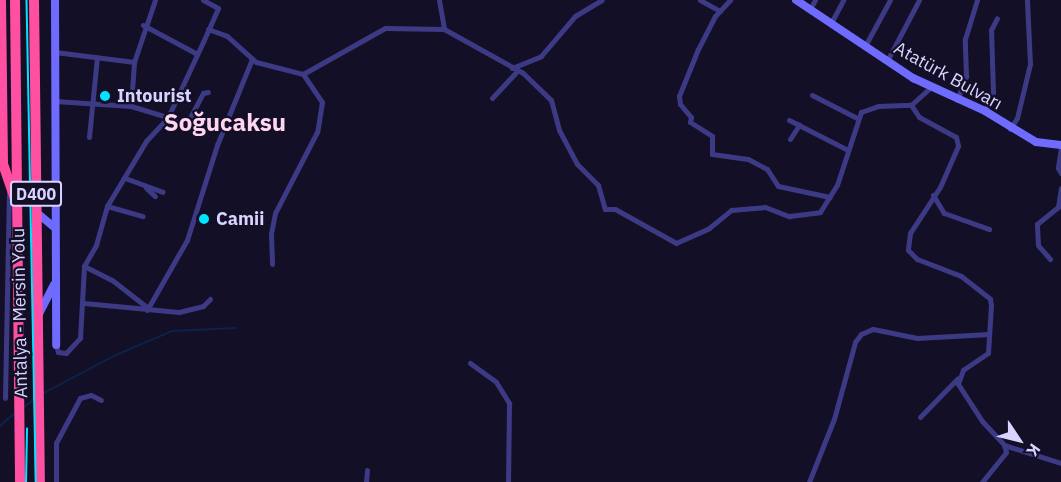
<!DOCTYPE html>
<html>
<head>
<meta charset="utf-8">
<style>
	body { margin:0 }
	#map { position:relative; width:1061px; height:482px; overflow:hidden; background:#130f26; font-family:"IBM Plex Sans",sans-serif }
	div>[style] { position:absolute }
	.stream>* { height:1.5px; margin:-0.75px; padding:0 0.75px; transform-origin:0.75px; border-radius:0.75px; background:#0c2248 }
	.street>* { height:5px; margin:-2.5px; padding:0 2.5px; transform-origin:2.5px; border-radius:2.5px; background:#3d3a85 }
	.secondary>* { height:8px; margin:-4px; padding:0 4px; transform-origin:4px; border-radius:4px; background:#6f6bff }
	.highway>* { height:10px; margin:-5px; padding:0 5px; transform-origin:5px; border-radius:5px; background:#ff4fa3 }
	.tram>* { height:1.5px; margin:-0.75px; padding:0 0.75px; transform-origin:0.75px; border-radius:0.75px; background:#00e5ff }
	.dots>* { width:16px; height:16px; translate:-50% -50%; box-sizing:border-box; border:3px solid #130f26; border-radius:50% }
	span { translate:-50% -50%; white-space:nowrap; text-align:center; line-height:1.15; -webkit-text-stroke:4.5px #130f26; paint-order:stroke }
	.shield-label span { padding:2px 4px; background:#130f26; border:2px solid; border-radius:4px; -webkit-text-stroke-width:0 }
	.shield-label { font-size:16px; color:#d9d4ff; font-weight:700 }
	.street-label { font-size:18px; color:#d9d4ff }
	.poi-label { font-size:18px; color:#d9d4ff; font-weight:700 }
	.left { translate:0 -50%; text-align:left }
	.district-label { font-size:24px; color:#ffd6f0; font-weight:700 }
	.north { position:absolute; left:989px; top:410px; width:60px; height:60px; -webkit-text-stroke:4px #130f26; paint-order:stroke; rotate:125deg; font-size:16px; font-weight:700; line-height:24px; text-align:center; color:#d9d4ff }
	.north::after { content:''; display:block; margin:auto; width:21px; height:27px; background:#d9d4ff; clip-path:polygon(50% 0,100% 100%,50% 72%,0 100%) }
</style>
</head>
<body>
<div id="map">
	<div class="stream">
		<i style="left:44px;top:393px;width:79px;rotate:-27.9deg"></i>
		<i style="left:114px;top:356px;width:63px;rotate:-23.3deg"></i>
		<i style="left:172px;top:331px;width:63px;rotate:-2.7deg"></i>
		<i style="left:24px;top:407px;width:14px;rotate:-36deg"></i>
		<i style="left:0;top:426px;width:20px;rotate:-41deg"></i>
	</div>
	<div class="street">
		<i style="left:439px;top:0;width:29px;rotate:80deg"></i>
		<i style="left:700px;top:0;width:23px;rotate:29deg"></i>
		<i style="left:730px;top:0;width:22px;rotate:133deg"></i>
		<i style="left:715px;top:16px;width:37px;rotate:117deg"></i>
		<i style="left:698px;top:49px;width:51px;rotate:112deg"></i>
		<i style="left:679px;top:96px;width:8px;rotate:83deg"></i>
		<i style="left:680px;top:104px;width:17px;rotate:50deg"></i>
		<i style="left:691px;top:117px;width:5px;rotate:101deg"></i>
		<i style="left:690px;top:122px;width:26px;rotate:32deg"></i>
		<i style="left:712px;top:136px;width:18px;rotate:90deg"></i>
		<i style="left:712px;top:154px;width:36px;rotate:8deg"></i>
		<i style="left:748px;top:159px;width:21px;rotate:28deg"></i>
		<i style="left:767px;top:169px;width:20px;rotate:57deg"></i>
		<i style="left:778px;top:186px;width:53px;rotate:11.9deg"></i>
		<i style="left:810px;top:9px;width:10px;rotate:-61deg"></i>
		<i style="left:831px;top:23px;width:26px;rotate:-62deg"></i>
		<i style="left:143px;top:25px;width:61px;rotate:28.2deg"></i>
		<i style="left:208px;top:29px;width:20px;rotate:20deg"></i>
		<i style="left:227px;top:36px;width:39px;rotate:42deg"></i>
		<i style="left:256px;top:62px;width:49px;rotate:14.3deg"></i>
		<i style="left:303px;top:74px;width:34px;rotate:56deg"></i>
		<i style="left:322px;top:102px;width:30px;rotate:99deg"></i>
		<i style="left:317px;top:132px;width:91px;rotate:117.4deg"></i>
		<i style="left:275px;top:213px;width:21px;rotate:101deg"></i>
		<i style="left:271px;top:234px;width:30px;rotate:88deg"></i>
		<i style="left:865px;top:46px;width:52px;rotate:-61.5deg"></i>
		<i style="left:55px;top:52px;width:80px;rotate:7.2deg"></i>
		<i style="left:887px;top:61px;width:69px;rotate:-62.3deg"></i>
		<i style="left:512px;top:68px;width:31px;rotate:-22deg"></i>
		<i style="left:541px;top:56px;width:52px;rotate:-49.6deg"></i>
		<i style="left:575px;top:16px;width:31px;rotate:-31deg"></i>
		<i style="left:303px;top:74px;width:94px;rotate:-29.3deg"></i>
		<i style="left:385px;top:28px;width:59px;rotate:1deg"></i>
		<i style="left:444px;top:29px;width:90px;rotate:29.1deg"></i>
		<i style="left:523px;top:73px;width:39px;rotate:44deg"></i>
		<i style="left:551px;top:100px;width:31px;rotate:75deg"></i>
		<i style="left:559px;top:130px;width:38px;rotate:62deg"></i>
		<i style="left:577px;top:164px;width:30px;rotate:45deg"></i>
		<i style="left:598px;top:185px;width:25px;rotate:74deg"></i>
		<i style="left:605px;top:209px;width:10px"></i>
		<i style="left:615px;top:209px;width:70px;rotate:29.1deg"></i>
		<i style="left:676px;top:243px;width:36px;rotate:-24deg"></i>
		<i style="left:709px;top:228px;width:28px;rotate:-39deg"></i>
		<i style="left:731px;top:210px;width:34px;rotate:-5deg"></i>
		<i style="left:765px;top:207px;width:26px;rotate:21deg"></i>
		<i style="left:789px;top:216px;width:31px;rotate:-7deg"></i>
		<i style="left:820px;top:212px;width:32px;rotate:-58deg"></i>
		<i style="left:837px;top:185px;width:77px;rotate:-71.8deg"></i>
		<i style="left:861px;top:112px;width:18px;rotate:-19deg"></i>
		<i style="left:878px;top:106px;width:33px;rotate:-2deg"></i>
		<i style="left:911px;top:105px;width:27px;rotate:-42deg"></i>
		<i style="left:812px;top:95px;width:51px;rotate:27.1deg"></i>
		<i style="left:492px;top:98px;width:38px;rotate:-47deg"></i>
		<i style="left:957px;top:100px;width:26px;rotate:-69deg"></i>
		<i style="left:966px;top:76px;width:37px;rotate:-92deg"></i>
		<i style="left:965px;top:39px;width:41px;rotate:-72.9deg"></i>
		<i style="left:55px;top:101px;width:76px;rotate:3.8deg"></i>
		<i style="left:131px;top:106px;width:39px;rotate:17deg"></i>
		<i style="left:168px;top:117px;width:20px;rotate:30deg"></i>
		<i style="left:185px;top:127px;width:38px;rotate:-62deg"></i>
		<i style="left:203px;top:93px;width:5px;rotate:-11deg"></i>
		<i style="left:911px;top:105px;width:14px;rotate:56deg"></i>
		<i style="left:919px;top:117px;width:42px;rotate:28.4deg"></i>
		<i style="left:956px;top:137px;width:9px;rotate:77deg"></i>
		<i style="left:958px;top:146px;width:45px;rotate:113.7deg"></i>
		<i style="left:940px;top:187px;width:55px;rotate:123.1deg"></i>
		<i style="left:910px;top:233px;width:17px;rotate:97deg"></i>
		<i style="left:908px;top:250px;width:13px;rotate:45deg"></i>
		<i style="left:917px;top:259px;width:47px;rotate:21.1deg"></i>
		<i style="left:961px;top:276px;width:37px;rotate:38deg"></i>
		<i style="left:990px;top:299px;width:6px;rotate:81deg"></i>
		<i style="left:991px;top:305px;width:48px;rotate:93.6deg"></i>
		<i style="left:988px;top:353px;width:30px;rotate:146deg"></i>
		<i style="left:963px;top:370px;width:15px;rotate:110deg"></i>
		<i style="left:958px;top:384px;width:44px;rotate:57deg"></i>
		<i style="left:982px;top:421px;width:33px;rotate:47deg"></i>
		<i style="left:1004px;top:445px;width:60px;rotate:17.5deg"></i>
		<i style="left:131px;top:106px;width:44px;rotate:-86.1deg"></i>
		<i style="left:134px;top:62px;width:65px;rotate:-71.3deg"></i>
		<i style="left:985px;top:111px;width:21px;rotate:-67deg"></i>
		<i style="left:993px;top:92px;width:62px;rotate:-91.8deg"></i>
		<i style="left:991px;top:30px;width:13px;rotate:-63deg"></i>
		<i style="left:789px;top:120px;width:66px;rotate:27deg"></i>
		<i style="left:1010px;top:129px;width:13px;rotate:-58deg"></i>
		<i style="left:1017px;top:118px;width:56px;rotate:-76.5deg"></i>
		<i style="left:1030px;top:64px;width:64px;rotate:-92.7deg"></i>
		<i style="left:89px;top:137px;width:80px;rotate:-84.3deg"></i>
		<i style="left:790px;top:139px;width:17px;rotate:-57deg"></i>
		<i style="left:1061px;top:148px;width:20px;rotate:99deg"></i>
		<i style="left:1058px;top:168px;width:6px;rotate:59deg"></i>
		<i style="left:125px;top:178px;width:40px;rotate:20.2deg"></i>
		<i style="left:146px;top:188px;width:12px;rotate:42deg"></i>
		<i style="left:933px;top:195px;width:21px;rotate:59deg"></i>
		<i style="left:944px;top:213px;width:48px;rotate:19.6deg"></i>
		<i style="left:107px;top:206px;width:37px;rotate:16deg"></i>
		<i style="left:1050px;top:259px;width:18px;rotate:-131deg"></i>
		<i style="left:1038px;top:245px;width:21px;rotate:-93deg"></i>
		<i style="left:1037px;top:224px;width:27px;rotate:-39deg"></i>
		<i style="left:1058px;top:207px;width:19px;rotate:-81deg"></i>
		<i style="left:84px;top:266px;width:31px;rotate:27deg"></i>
		<i style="left:112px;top:280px;width:46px;rotate:37.9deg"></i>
		<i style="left:84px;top:303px;width:95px;rotate:5.4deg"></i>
		<i style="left:179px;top:312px;width:25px;rotate:-14deg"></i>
		<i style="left:203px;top:306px;width:10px;rotate:-45deg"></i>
		<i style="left:147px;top:310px;width:81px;rotate:-60.3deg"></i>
		<i style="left:187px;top:240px;width:100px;rotate:-72.5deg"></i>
		<i style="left:217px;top:145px;width:93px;rotate:-67.9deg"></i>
		<i style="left:56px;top:345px;width:7px;rotate:74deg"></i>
		<i style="left:58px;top:352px;width:8px;rotate:7deg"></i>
		<i style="left:66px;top:353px;width:21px;rotate:-47deg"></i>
		<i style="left:80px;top:338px;width:72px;rotate:-86.8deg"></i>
		<i style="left:84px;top:266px;width:24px;rotate:-60deg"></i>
		<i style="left:96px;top:245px;width:41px;rotate:-74.2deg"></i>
		<i style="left:107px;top:206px;width:76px;rotate:-59deg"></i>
		<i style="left:146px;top:141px;width:33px;rotate:-47deg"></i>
		<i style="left:168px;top:117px;width:83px;rotate:-65deg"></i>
		<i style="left:203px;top:42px;width:37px;rotate:-66deg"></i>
		<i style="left:218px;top:8px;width:17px;rotate:-152deg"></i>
		<i style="left:470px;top:363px;width:32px;rotate:36deg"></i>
		<i style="left:496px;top:382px;width:25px;rotate:58deg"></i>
		<i style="left:509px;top:403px;width:79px;rotate:90.7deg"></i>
		<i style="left:5px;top:398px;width:210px;rotate:-88.9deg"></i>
		<i style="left:920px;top:417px;width:54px;rotate:-45.7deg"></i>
		<i style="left:56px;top:482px;width:39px;rotate:-90deg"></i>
		<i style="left:56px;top:443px;width:51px;rotate:-61.9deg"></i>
		<i style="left:80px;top:398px;width:11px;rotate:-15deg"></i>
		<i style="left:91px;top:395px;width:11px;rotate:27deg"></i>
		<i style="left:366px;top:482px;width:12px;rotate:-85deg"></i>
		<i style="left:809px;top:482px;width:68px;rotate:-68.4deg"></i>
		<i style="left:834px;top:419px;width:80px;rotate:-74.7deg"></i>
		<i style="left:855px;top:342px;width:10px;rotate:-53deg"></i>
		<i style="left:861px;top:334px;width:13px;rotate:-23deg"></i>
		<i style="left:873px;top:329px;width:45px;rotate:11.6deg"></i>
		<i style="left:917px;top:338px;width:72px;rotate:-3.2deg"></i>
		<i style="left:982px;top:482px;width:38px;rotate:-51deg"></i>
		<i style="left:1006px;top:452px;width:7px;rotate:-106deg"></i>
	</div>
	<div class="secondary">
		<i style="left:55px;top:0;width:345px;rotate:89.8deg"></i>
		<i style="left:796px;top:0;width:141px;rotate:33.7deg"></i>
		<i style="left:913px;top:78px;width:79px;rotate:24.6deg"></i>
		<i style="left:985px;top:111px;width:60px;rotate:31.3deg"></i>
		<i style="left:1036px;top:142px;width:25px;rotate:7deg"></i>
		<i style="left:36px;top:212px;width:23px;rotate:40deg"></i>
		<i style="left:39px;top:314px;width:33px;rotate:-63deg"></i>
	</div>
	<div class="highway">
		<i style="left:1px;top:0;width:164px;rotate:89.3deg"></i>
		<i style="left:3px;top:164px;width:36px;rotate:71deg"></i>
		<i style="left:15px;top:0;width:482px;rotate:89.4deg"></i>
		<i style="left:34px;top:0;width:482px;rotate:89.3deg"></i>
	</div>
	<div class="tram">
		<i style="left:27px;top:0;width:482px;rotate:88.9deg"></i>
		<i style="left:26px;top:482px;width:53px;rotate:-88.9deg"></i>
	</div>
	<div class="dots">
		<i style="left:105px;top:96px;background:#00e5ff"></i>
		<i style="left:204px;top:219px;background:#00e5ff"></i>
	</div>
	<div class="shield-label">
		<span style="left:36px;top:194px">D400</span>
	</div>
	<div class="street-label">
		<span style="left:948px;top:76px;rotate:29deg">Atatürk Bulvarı</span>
		<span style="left:20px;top:313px;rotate:-91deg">Antalya - Mersin Yolu</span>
	</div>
	<div class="poi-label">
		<span class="left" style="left:117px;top:96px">Intourist</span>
		<span class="left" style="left:216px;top:219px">Camii</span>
	</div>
	<div class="district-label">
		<span style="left:225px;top:123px">Soğucaksu</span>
	</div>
	<div class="north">K</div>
</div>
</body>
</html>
